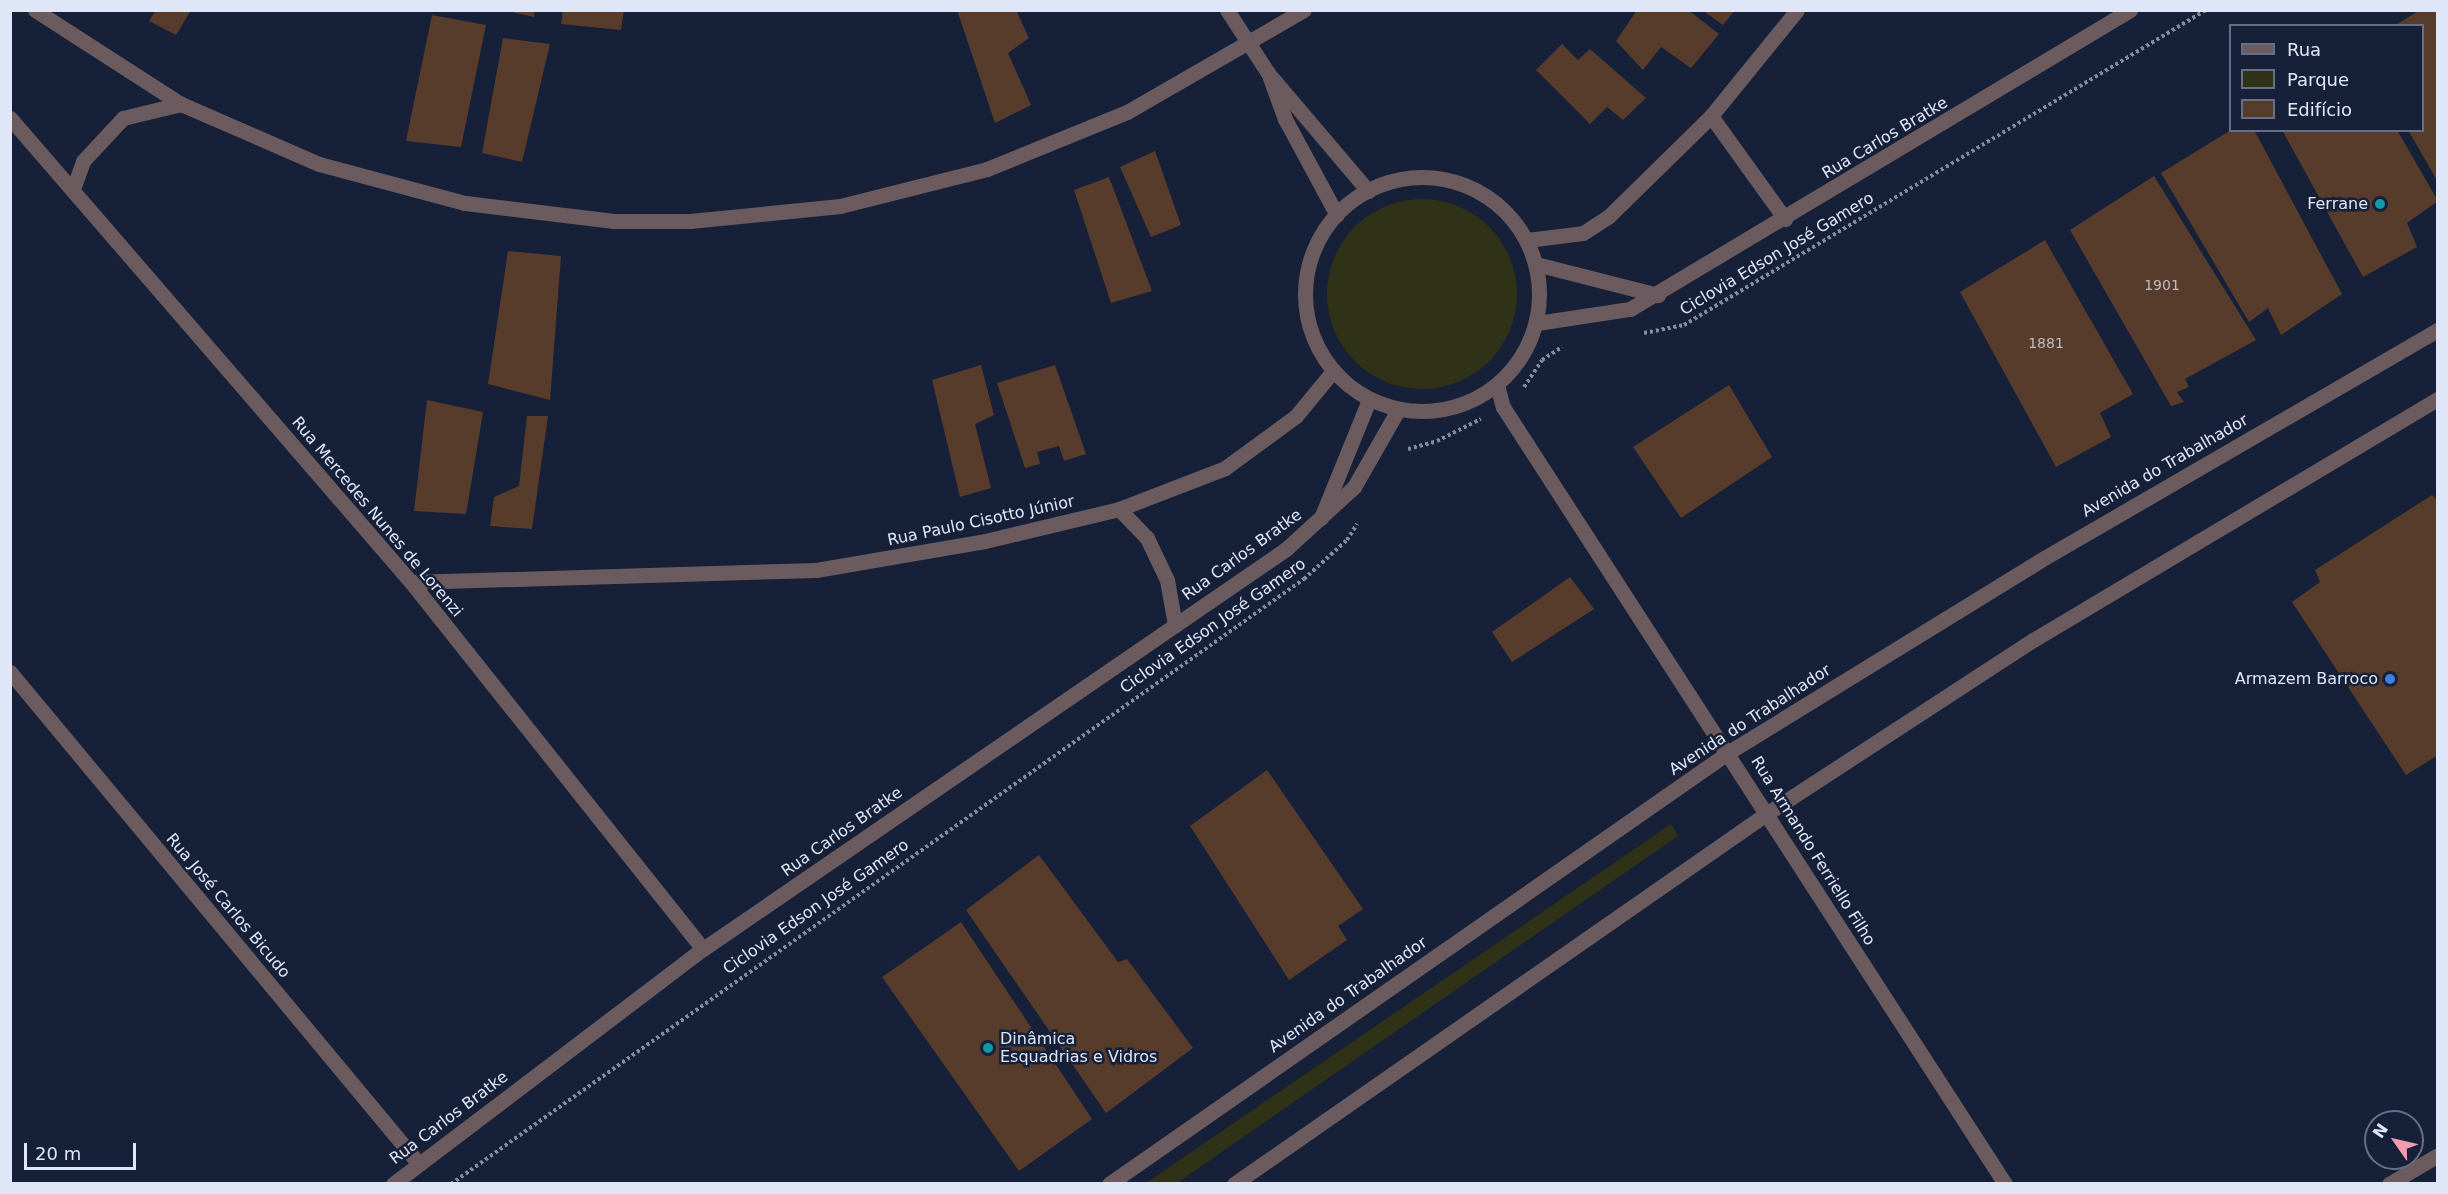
<!DOCTYPE html>
<html>
<head>
<meta charset="utf-8">
<style>
	body { margin:0 }
	#map { position:relative; width:2448px; height:1194px; overflow:hidden; background:#162038; font-family:"DejaVu Sans",sans-serif }
	div>[style] { position:absolute }
	.green>* { inset:0; background:#2f3216 }
	.round { border-radius:50% }
	.building>* { inset:0; background:#583c2b }
	.path>* { height:4px; margin-top:-2px; transform-origin:0; background:repeating-linear-gradient(90deg,#828b9f 0 3px,transparent 0 6px) }
	.minor>* { height:15px; margin:-7.5px; padding:0 7.5px; transform-origin:7.5px; border-radius:7.5px; background:#6c5b5e }
	.minor>.ring { margin:-7.5px; padding:0; box-sizing:content-box; background:none; border:15px solid #6c5b5e; border-radius:50% }
	.dots>* { width:16px; height:16px; translate:-50% -50%; box-sizing:border-box; border:3px solid #162038; border-radius:50% }
	span { translate:-50% -50%; white-space:nowrap; text-align:center; line-height:1.15; -webkit-text-stroke:5px #162038; paint-order:stroke }
	.number-label { font-size:14px; color:#bdbcc4 }
	.number-label span { -webkit-text-stroke-width:0 }
	.street-label { font-size:16px; color:#dfe6f7 }
	.poi-label { font-size:16px; color:#dfe6f7 }
	.right { translate:-100% -50%; text-align:right }
	.left { translate:0 -50%; text-align:left }
	.frame { position:absolute; inset:0; border:12px solid #dfe6f7; pointer-events:none }
	.legend { position:absolute; left:2229px; top:24px; width:195px; height:108px; box-sizing:border-box; background:#162038; border:2px solid #666f84; margin:0; padding:8px 10px; list-style:none; font-size:18px; color:#dfe6f7 }
	.legend li { display:flex; align-items:center; gap:12px; height:30px }
	.legend b { width:30px; border:2px solid #666f84 }
	.north { position:absolute; left:2364px; top:1110px; width:60px; height:60px; box-sizing:border-box; background:#162038; border:2px solid #666f84; border-radius:50%; rotate:304deg; font-size:16px; font-weight:700; line-height:24px; text-align:center; color:#dfe6f7 }
	.north::after { content:''; display:block; margin:auto; width:21px; height:27px; background:#f29aaf; clip-path:polygon(50% 0,100% 100%,50% 72%,0 100%) }
	.scale { position:absolute; left:24px; top:1143px; width:112px; height:27px; box-sizing:border-box; border:3px solid #dfe6f7; border-top:0; padding-left:8px; font-size:18px; line-height:21px; white-space:nowrap; color:#dfe6f7; -webkit-text-stroke:4px #162038; paint-order:stroke }
</style>
</head>
<body>
<div id="map">
	<div class="green">
		<i class="round" style="left:1327px;top:199px;width:190px;height:190px"></i>
		<i style="clip-path:polygon(1671px 824px,1678px 836px,1177px 1183px,1146px 1183px)"></i>
	</div>
	<div class="building">
		<i style="clip-path:polygon(156px 10px,191px 10px,176px 35px,149px 21px)"></i>
		<i style="clip-path:polygon(503px 10px,535px 10px,534px 17px)"></i>
		<i style="clip-path:polygon(563px 10px,624px 10px,621px 30px,561px 24px)"></i>
		<i style="clip-path:polygon(957px 10px,1016px 10px,1029px 38px,1008px 53px,1031px 105px,995px 123px)"></i>
		<i style="clip-path:polygon(1637px 10px,1688px 10px,1719px 34px,1691px 68px,1661px 47px,1643px 70px,1616px 41px)"></i>
		<i style="clip-path:polygon(1702px 10px,1735px 10px,1723px 25px)"></i>
		<i style="clip-path:polygon(2420px 10px,2438px 10px,2438px 182px,2408px 130px,2422px 130px,2422px 26px,2394px 26px)"></i>
		<i style="clip-path:polygon(432px 15px,486px 25px,461px 147px,406px 141px)"></i>
		<i style="clip-path:polygon(503px 38px,550px 44px,522px 162px,482px 153px)"></i>
		<i style="clip-path:polygon(1562px 44px,1578px 60px,1590px 49px,1646px 98px,1623px 120px,1607px 107px,1590px 124px,1536px 70px)"></i>
		<i style="clip-path:polygon(2231px 130px,2254px 130px,2342px 294px,2281px 335px,2268px 308px,2249px 322px,2161px 173px)"></i>
		<i style="clip-path:polygon(2282px 130px,2397px 130px,2438px 201px,2407px 223px,2417px 247px,2363px 277px)"></i>
		<i style="clip-path:polygon(1155px 151px,1181px 225px,1151px 237px,1120px 167px)"></i>
		<i style="clip-path:polygon(2154px 176px,2256px 340px,2185px 379px,2189px 387px,2177px 392px,2184px 402px,2171px 406px,2070px 230px)"></i>
		<i style="clip-path:polygon(1109px 177px,1152px 291px,1111px 303px,1074px 190px)"></i>
		<i style="clip-path:polygon(2045px 240px,2133px 394px,2100px 413px,2111px 437px,2056px 467px,1960px 292px)"></i>
		<i style="clip-path:polygon(508px 251px,561px 256px,550px 400px,488px 384px)"></i>
		<i style="clip-path:polygon(981px 365px,994px 415px,975px 424px,991px 488px,960px 497px,932px 380px)"></i>
		<i style="clip-path:polygon(1055px 365px,1086px 454px,1064px 461px,1059px 446px,1037px 452px,1040px 464px,1025px 468px,997px 383px)"></i>
		<i style="clip-path:polygon(1729px 385px,1772px 457px,1681px 518px,1633px 447px)"></i>
		<i style="clip-path:polygon(427px 400px,483px 412px,466px 514px,414px 511px)"></i>
		<i style="clip-path:polygon(527px 416px,548px 416px,532px 529px,490px 526px,494px 497px,519px 486px)"></i>
		<i style="clip-path:polygon(2432px 495px,2438px 501px,2438px 755px,2406px 775px,2292px 602px,2320px 582px,2315px 570px)"></i>
		<i style="clip-path:polygon(1570px 577px,1594px 609px,1512px 662px,1492px 632px)"></i>
		<i style="clip-path:polygon(1267px 770px,1363px 909px,1338px 926px,1347px 940px,1289px 980px,1190px 826px)"></i>
		<i style="clip-path:polygon(1039px 855px,1118px 962px,1127px 959px,1193px 1048px,1106px 1113px,966px 910px)"></i>
		<i style="clip-path:polygon(961px 922px,1092px 1119px,1019px 1171px,882px 977px)"></i>
	</div>
	<div class="path">
		<i style="left:1644px;top:333px;width:41px;rotate:-11.3deg"></i>
		<i style="left:1684px;top:325px;width:610px;rotate:-31.11deg"></i>
		<i style="left:1524px;top:387px;width:32px;rotate:-56deg"></i>
		<i style="left:1542px;top:360px;width:24px;rotate:-33deg"></i>
		<i style="left:1408px;top:449px;width:30px;rotate:-15deg"></i>
		<i style="left:1437px;top:441px;width:49px;rotate:-26.6deg"></i>
		<i style="left:451px;top:1184px;width:1046px;rotate:-35.35deg"></i>
		<i style="left:1304px;top:579px;width:58px;rotate:-42.2deg"></i>
		<i style="left:1347px;top:540px;width:19px;rotate:-58deg"></i>
	</div>
	<div class="minor">
		<i style="left:35px;top:10px;width:174px;rotate:32.8deg"></i>
		<i style="left:181px;top:104px;width:150px;rotate:23.5deg"></i>
		<i style="left:319px;top:164px;width:151px;rotate:15deg"></i>
		<i style="left:465px;top:203px;width:150px;rotate:6.9deg"></i>
		<i style="left:614px;top:221px;width:76px"></i>
		<i style="left:690px;top:221px;width:151px;rotate:-5.7deg"></i>
		<i style="left:840px;top:206px;width:152px;rotate:-14.1deg"></i>
		<i style="left:987px;top:169px;width:151px;rotate:-22.2deg"></i>
		<i style="left:1127px;top:112px;width:204px;rotate:-30deg"></i>
		<i style="left:1227px;top:10px;width:75px;rotate:56.9deg"></i>
		<i style="left:1268px;top:73px;width:155px;rotate:49.7deg"></i>
		<i style="left:1270px;top:78px;width:44px;rotate:69.9deg"></i>
		<i style="left:1285px;top:119px;width:109px;rotate:61.6deg"></i>
		<i style="left:1711px;top:116px;width:127px;rotate:54.3deg"></i>
		<i style="left:10px;top:118px;width:613px;rotate:49.17deg"></i>
		<i style="left:411px;top:582px;width:469px;rotate:51.5deg"></i>
		<i class="ring" style="left:1305px;top:177px;width:219px;height:219px"></i>
		<i style="left:73px;top:189px;width:30px;rotate:-70deg"></i>
		<i style="left:83px;top:161px;width:59px;rotate:-47.1deg"></i>
		<i style="left:123px;top:118px;width:60px;rotate:-13.6deg"></i>
		<i style="left:1527px;top:240px;width:56px;rotate:-7.1deg"></i>
		<i style="left:1583px;top:233px;width:31px;rotate:-33deg"></i>
		<i style="left:1609px;top:216px;width:143px;rotate:-44.4deg"></i>
		<i style="left:1711px;top:116px;width:136px;rotate:-50.9deg"></i>
		<i style="left:1536px;top:264px;width:126px;rotate:14.3deg"></i>
		<i style="left:1537px;top:323px;width:94px;rotate:-8.6deg"></i>
		<i style="left:1630px;top:309px;width:583px;rotate:-30.88deg"></i>
		<i style="left:1497px;top:385px;width:23px;rotate:75deg"></i>
		<i style="left:1503px;top:407px;width:925px;rotate:57.13deg"></i>
		<i style="left:1119px;top:509px;width:40px;rotate:46deg"></i>
		<i style="left:1147px;top:538px;width:47px;rotate:64.5deg"></i>
		<i style="left:1167px;top:580px;width:46px;rotate:79.9deg"></i>
		<i style="left:1321px;top:518px;width:127px;rotate:-67.9deg"></i>
		<i style="left:411px;top:582px;width:405px;rotate:-1.7deg"></i>
		<i style="left:816px;top:570px;width:171px;rotate:-9.7deg"></i>
		<i style="left:985px;top:541px;width:138px;rotate:-13.4deg"></i>
		<i style="left:1119px;top:509px;width:114px;rotate:-21.1deg"></i>
		<i style="left:1225px;top:468px;width:88px;rotate:-36.2deg"></i>
		<i style="left:1296px;top:416px;width:58px;rotate:-50.6deg"></i>
		<i style="left:10px;top:672px;width:640px;rotate:50.26deg"></i>
		<i style="left:393px;top:1184px;width:389px;rotate:-37.2deg"></i>
		<i style="left:703px;top:949px;width:707px;rotate:-34.45deg"></i>
		<i style="left:1286px;top:549px;width:92px;rotate:-42.4deg"></i>
		<i style="left:1354px;top:487px;width:89px;rotate:-60.3deg"></i>
		<i style="left:1109px;top:1184px;width:756px;rotate:-34.87deg"></i>
		<i style="left:1729px;top:752px;width:364px;rotate:-31.6deg"></i>
		<i style="left:2039px;top:561px;width:461px;rotate:-30.1deg"></i>
		<i style="left:1234px;top:1184px;width:648px;rotate:-34.82deg"></i>
		<i style="left:1766px;top:814px;width:319px;rotate:-33.1deg"></i>
		<i style="left:2033px;top:640px;width:471px;rotate:-30.8deg"></i>
		<i style="left:2389px;top:1184px;width:57px;rotate:-30.6deg"></i>
	</div>
	<div class="dots">
		<i style="left:2380px;top:204px;background:#0f9aa8"></i>
		<i style="left:2390px;top:679px;background:#3f7fe0"></i>
		<i style="left:988px;top:1048px;background:#0f9aa8"></i>
	</div>
	<div class="number-label">
		<span style="left:2162px;top:285px">1901</span>
		<span style="left:2046px;top:343px">1881</span>
	</div>
	<div class="street-label">
		<span style="left:1885px;top:138px;rotate:-31deg">Rua Carlos Bratke</span>
		<span style="left:1777px;top:254px;rotate:-31deg">Ciclovia Edson José Gamero</span>
		<span style="left:2165px;top:466px;rotate:-30deg">Avenida do Trabalhador</span>
		<span style="left:377px;top:517px;rotate:50deg">Rua Mercedes Nunes de Lorenzi</span>
		<span style="left:981px;top:521px;rotate:-12deg">Rua Paulo Cisotto Júnior</span>
		<span style="left:1242px;top:555px;rotate:-36deg">Rua Carlos Bratke</span>
		<span style="left:1213px;top:626px;rotate:-35deg">Ciclovia Edson José Gamero</span>
		<span style="left:1750px;top:720px;rotate:-33deg">Avenida do Trabalhador</span>
		<span style="left:842px;top:832px;rotate:-35deg">Rua Carlos Bratke</span>
		<span style="left:1813px;top:851px;rotate:58deg">Rua Armando Ferriello Filho</span>
		<span style="left:228px;top:906px;rotate:50deg">Rua José Carlos Bicudo</span>
		<span style="left:816px;top:907px;rotate:-35deg">Ciclovia Edson José Gamero</span>
		<span style="left:1348px;top:995px;rotate:-35deg">Avenida do Trabalhador</span>
		<span style="left:449px;top:1118px;rotate:-37deg">Rua Carlos Bratke</span>
	</div>
	<div class="poi-label">
		<span class="right" style="left:2368px;top:204px">Ferrane</span>
		<span class="right" style="left:2378px;top:679px">Armazem Barroco</span>
		<span class="left" style="left:1000px;top:1048px">Dinâmica<br>Esquadrias e Vidros</span>
	</div>
	<div class="frame"></div>
	<ul class="legend">
	<li><b style="height:8px;background:#6c5b5e"></b>Rua</li>
	<li><b style="height:16px;background:#2f3216"></b>Parque</li>
	<li><b style="height:16px;background:#583c2b"></b>Edifício</li>
	</ul>
	<div class="north">N</div>
	<div class="scale">20 m</div>
</div>
</body>
</html>
